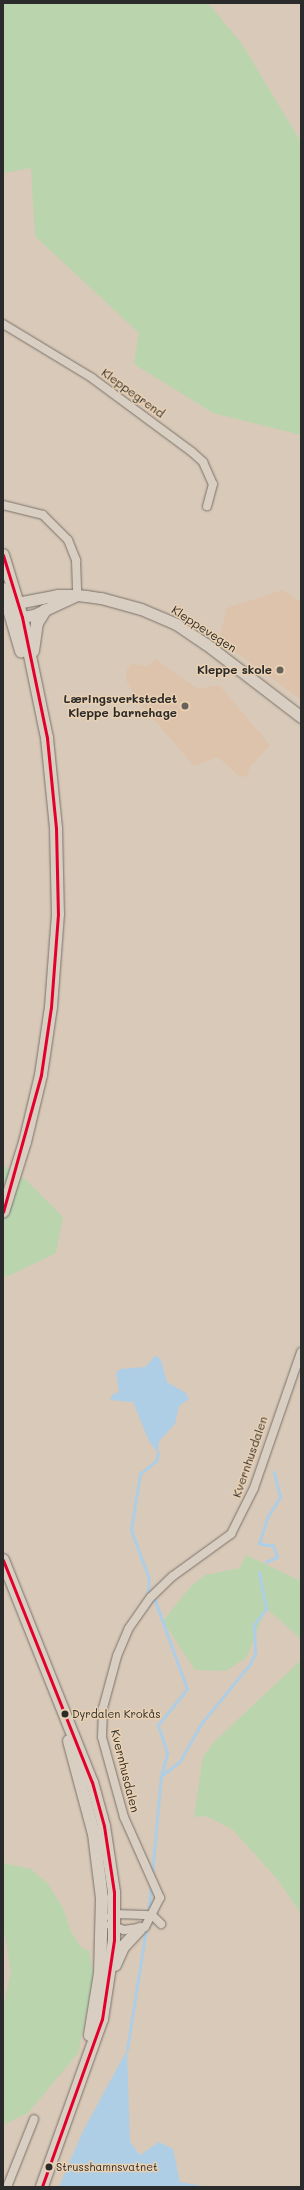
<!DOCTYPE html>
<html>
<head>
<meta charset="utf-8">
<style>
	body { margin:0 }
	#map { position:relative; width:304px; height:2190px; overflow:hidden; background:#d9c9b8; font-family:Mali,sans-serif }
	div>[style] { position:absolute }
	.built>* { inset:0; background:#ddc3ab }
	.green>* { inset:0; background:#bad5ae }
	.water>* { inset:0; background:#aecee6 }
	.stream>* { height:2.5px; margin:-1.25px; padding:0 1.25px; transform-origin:1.25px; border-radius:1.25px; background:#aecee6 }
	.roads { filter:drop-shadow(0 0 1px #79726a) drop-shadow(0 0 1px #79726a) }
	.street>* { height:8px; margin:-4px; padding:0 4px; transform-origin:4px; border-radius:4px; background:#d8cec2 }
	.secondary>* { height:11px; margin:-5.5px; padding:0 5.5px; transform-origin:5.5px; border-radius:5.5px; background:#d8cec2 }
	.primary>* { height:12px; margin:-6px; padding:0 6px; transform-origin:6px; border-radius:6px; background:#d8cec2 }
	.bus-1>* { height:3px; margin:-1.5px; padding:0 1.5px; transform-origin:1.5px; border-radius:1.5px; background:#e4002b }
	.dots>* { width:11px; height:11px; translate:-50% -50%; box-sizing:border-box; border:2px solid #ead1b2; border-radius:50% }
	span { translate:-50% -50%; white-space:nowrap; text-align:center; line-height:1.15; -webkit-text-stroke:3px #ead1b2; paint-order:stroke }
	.bus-label { font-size:11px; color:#2b2b2b }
	.left { translate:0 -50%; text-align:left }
	.street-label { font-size:12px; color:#2b2b2b }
	.poi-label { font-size:12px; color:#2b2b2b; font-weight:700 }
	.right { translate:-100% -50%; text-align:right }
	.frame { position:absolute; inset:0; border:4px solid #2b2b2b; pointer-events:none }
</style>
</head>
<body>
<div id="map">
	<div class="built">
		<i style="clip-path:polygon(283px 590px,301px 602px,301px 700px,219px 640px,227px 608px)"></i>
		<i style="clip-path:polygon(155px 659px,198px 689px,219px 685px,270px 745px,250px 767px,247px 776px,240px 777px,218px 757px,194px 766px,141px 705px,126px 680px,127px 669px,131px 664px,148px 666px)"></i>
	</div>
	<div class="green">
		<i style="clip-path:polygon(3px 3px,208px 3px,242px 44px,301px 142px,301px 435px,213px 413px,134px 364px,139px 333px,35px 236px,31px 168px,3px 173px)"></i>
		<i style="clip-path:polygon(3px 1165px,26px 1180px,63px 1217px,56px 1253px,9px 1276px,3px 1275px)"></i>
		<i style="clip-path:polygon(246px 1555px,301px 1581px,301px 1639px,266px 1608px,247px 1657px,226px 1671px,195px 1670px,163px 1621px,191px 1586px,205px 1575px,240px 1568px)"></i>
		<i style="clip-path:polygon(301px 1660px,301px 1914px,278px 1880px,232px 1829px,206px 1816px,194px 1817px,203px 1757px,212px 1744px)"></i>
		<i style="clip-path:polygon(3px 1863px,31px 1869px,48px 1884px,63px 1908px,71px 1932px,81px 1947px,89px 1951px,94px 1977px,78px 2053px,28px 2113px,3px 2125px,3px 2009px,11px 1971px,3px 1924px)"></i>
	</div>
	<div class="water">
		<i style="clip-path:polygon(156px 1355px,161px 1360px,167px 1382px,186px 1393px,189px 1399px,179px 1406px,175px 1424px,159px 1441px,158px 1453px,149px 1441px,133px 1402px,110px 1400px,113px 1394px,119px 1392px,116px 1373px,120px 1369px,145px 1367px)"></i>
		<i style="clip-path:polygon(127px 2050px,130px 2142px,140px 2155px,159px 2142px,173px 2149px,180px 2182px,208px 2187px,59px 2187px,82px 2133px)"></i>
	</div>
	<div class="stream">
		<i style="left:266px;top:1562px;width:12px;rotate:-24deg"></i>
		<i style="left:277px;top:1557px;width:12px;rotate:-110deg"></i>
		<i style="left:273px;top:1546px;width:14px;rotate:-172deg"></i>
		<i style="left:259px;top:1544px;width:27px;rotate:-73deg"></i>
		<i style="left:267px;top:1518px;width:25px;rotate:-58deg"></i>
		<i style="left:280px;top:1497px;width:25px;rotate:-104deg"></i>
		<i style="left:161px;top:1776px;width:24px;rotate:-38deg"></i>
		<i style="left:180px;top:1761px;width:43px;rotate:-60.4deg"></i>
		<i style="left:201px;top:1724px;width:77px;rotate:-50.8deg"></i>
		<i style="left:250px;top:1664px;width:11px;rotate:-63deg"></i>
		<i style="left:255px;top:1654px;width:29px;rotate:-92deg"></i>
		<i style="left:254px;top:1625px;width:20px;rotate:-53deg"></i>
		<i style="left:266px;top:1609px;width:37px;rotate:-101deg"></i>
		<i style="left:152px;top:1874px;width:98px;rotate:-84.8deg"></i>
		<i style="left:161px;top:1776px;width:24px;rotate:-75deg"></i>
		<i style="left:167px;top:1753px;width:29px;rotate:-108deg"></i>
		<i style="left:158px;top:1725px;width:46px;rotate:-51.1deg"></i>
		<i style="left:187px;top:1689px;width:94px;rotate:-110deg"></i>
		<i style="left:155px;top:1601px;width:11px;rotate:-131deg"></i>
		<i style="left:148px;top:1593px;width:14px;rotate:-86deg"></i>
		<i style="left:149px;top:1579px;width:52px;rotate:-110.2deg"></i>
		<i style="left:131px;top:1530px;width:57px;rotate:-80.9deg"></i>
		<i style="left:140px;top:1474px;width:21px;rotate:-39deg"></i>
		<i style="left:156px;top:1461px;width:8px;rotate:-76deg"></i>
		<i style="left:148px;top:1914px;width:29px;rotate:-84deg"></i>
		<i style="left:127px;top:2050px;width:122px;rotate:-81.1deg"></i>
	</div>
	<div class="roads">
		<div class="street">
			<i style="left:3px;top:324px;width:104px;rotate:31.2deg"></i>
			<i style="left:92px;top:378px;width:124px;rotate:36.5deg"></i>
			<i style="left:192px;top:452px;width:15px;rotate:42deg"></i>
			<i style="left:203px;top:462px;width:24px;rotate:66deg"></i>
			<i style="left:213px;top:484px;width:23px;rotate:105deg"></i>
			<i style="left:3px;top:505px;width:41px;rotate:14deg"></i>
			<i style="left:43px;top:515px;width:35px;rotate:45deg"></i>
			<i style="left:68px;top:540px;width:22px;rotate:68deg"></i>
			<i style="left:76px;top:560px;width:35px;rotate:88deg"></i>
			<i style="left:152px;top:1915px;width:13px;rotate:45deg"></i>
			<i style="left:110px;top:1917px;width:6px;rotate:-31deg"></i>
			<i style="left:115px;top:1914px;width:37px;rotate:2deg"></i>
			<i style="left:110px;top:1925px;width:15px;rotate:20deg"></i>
			<i style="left:124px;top:1930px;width:21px;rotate:-8deg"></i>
			<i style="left:145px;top:1927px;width:33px;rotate:-63deg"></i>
			<i style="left:160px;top:1898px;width:89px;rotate:-114deg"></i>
			<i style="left:124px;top:1817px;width:83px;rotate:-105.4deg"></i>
			<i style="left:102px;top:1737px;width:29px;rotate:-88deg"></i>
			<i style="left:103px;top:1708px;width:54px;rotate:-74.9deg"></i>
			<i style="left:117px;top:1656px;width:30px;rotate:-67deg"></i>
			<i style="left:129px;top:1628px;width:38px;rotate:-55deg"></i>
			<i style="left:151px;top:1597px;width:30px;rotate:-44deg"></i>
			<i style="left:173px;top:1576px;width:72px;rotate:-35.9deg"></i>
			<i style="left:231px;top:1534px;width:51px;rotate:-63.4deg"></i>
			<i style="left:254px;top:1488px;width:144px;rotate:-70.9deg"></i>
			<i style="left:7px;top:2187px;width:73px;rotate:-68.3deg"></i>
		</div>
		<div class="secondary">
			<i style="left:77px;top:595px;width:47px;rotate:155.1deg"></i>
			<i style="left:34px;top:615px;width:12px;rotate:171deg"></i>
			<i style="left:22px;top:617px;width:13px;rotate:-162deg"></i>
			<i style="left:10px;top:613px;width:16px;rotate:-43deg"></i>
			<i style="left:22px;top:602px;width:36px;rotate:-11deg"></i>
			<i style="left:57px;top:595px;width:20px"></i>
			<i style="left:77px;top:595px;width:9px;rotate:6deg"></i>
			<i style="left:86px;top:596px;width:15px;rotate:8deg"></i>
			<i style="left:101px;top:598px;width:41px;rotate:15.4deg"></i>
			<i style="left:141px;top:609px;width:38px;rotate:23deg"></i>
			<i style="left:176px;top:624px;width:36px;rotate:34deg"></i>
			<i style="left:206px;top:644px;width:120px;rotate:37.5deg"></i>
		</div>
		<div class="primary">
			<i style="left:3px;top:555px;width:65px;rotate:73deg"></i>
			<i style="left:22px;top:617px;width:124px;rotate:78.3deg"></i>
			<i style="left:47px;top:738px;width:90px;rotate:84.3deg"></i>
			<i style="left:56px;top:828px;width:86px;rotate:88.7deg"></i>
			<i style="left:58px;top:914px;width:93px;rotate:94.3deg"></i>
			<i style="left:51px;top:1007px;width:69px;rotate:98.4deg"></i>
			<i style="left:41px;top:1075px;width:69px;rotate:103.4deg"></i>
			<i style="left:25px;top:1142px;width:73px;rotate:107.4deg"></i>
			<i style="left:3px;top:589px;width:65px;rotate:73.8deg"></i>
			<i style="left:33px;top:651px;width:28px;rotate:-82deg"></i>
			<i style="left:37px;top:623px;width:15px;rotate:-58deg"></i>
			<i style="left:3px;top:1560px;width:239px;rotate:68.2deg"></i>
			<i style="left:92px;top:1782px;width:46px;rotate:74.7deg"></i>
			<i style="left:104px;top:1826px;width:67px;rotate:81.4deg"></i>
			<i style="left:114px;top:1892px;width:48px;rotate:90deg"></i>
			<i style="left:114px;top:1940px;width:80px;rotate:98.6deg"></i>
			<i style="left:102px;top:2019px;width:178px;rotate:109.7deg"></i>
			<i style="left:69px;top:1741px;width:96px;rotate:75deg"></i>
			<i style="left:94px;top:1834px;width:64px;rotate:82.9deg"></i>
			<i style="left:102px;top:1898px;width:75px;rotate:91.5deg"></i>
			<i style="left:100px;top:1973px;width:63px;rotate:99.2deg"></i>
			<i style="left:115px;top:1965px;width:20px;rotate:-66deg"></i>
			<i style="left:123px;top:1947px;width:25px;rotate:-47deg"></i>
		</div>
	</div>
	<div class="bus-1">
		<i style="left:3px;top:555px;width:65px;rotate:73deg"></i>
		<i style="left:22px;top:617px;width:124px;rotate:78.3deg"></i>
		<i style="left:47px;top:738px;width:90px;rotate:84.3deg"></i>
		<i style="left:56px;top:828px;width:86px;rotate:88.7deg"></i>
		<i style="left:58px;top:914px;width:93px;rotate:94.3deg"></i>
		<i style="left:51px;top:1007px;width:69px;rotate:98.4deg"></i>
		<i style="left:41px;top:1075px;width:142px;rotate:105.5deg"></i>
		<i style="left:3px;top:1560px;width:239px;rotate:68.2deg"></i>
		<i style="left:92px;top:1782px;width:46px;rotate:74.7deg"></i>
		<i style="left:104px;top:1826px;width:67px;rotate:81.4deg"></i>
		<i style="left:114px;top:1892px;width:48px;rotate:90deg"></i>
		<i style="left:114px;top:1940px;width:80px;rotate:98.6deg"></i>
		<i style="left:102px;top:2019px;width:178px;rotate:109.7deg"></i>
	</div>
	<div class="dots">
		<i style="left:280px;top:670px;background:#68625c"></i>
		<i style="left:185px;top:706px;background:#68625c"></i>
		<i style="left:65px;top:1714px;background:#2b2b2b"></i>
		<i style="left:49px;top:2167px;background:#2b2b2b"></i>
	</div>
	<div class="bus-label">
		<span class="left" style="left:72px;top:1714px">Dyrdalen Krokås</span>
		<span class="left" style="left:56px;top:2167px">Strusshamnsvatnet</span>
	</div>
	<div class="street-label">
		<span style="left:133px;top:393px;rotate:36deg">Kleppegrend</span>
		<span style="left:204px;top:629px;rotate:33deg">Kleppevegen</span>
		<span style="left:250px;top:1457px;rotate:-71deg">Kvernhusdalen</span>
		<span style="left:125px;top:1771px;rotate:76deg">Kvernhusdalen</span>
	</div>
	<div class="poi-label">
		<span class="right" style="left:272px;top:670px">Kleppe skole</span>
		<span class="right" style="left:177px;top:706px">Læringsverkstedet<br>Kleppe barnehage</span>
	</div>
	<div class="frame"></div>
</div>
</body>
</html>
